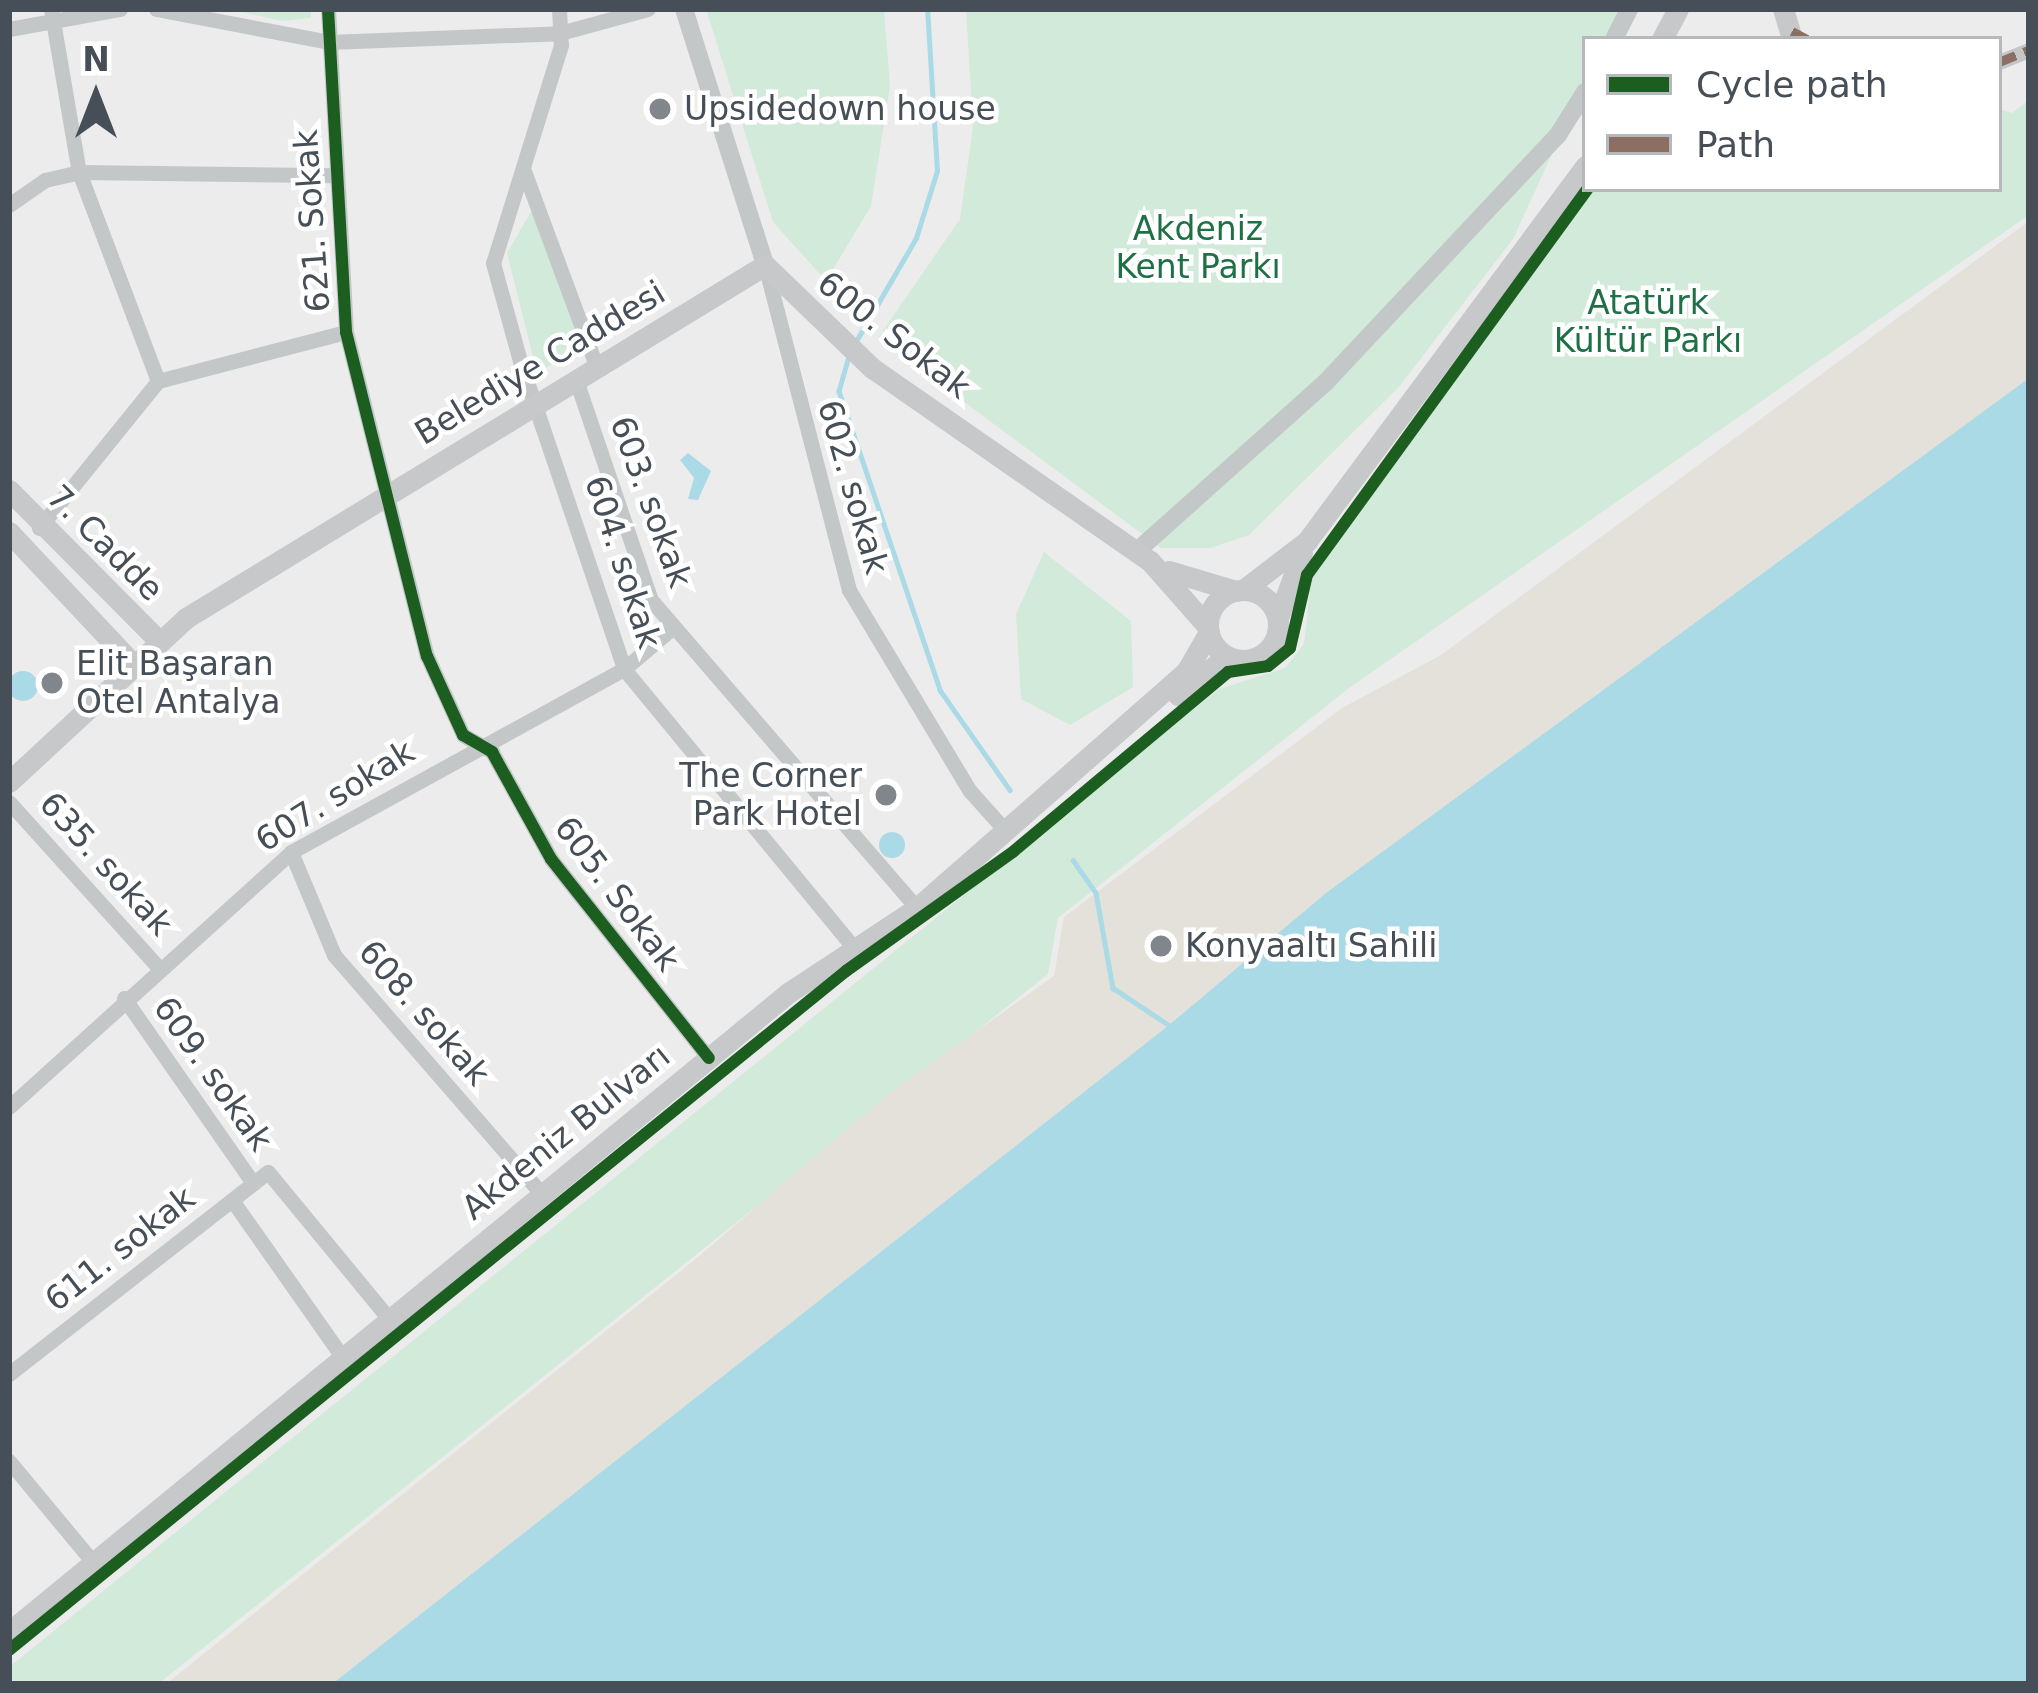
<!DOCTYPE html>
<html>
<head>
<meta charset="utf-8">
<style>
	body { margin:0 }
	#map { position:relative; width:2038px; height:1693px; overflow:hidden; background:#edecec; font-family:"DejaVu Sans",sans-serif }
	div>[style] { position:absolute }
	.green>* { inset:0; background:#d2eada }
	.sand>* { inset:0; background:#e4e1db }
	.water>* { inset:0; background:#aadae6 }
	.round { border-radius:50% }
	.stream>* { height:4.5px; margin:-2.25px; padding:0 2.25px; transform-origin:2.25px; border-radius:2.25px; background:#aadae6 }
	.minor>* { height:15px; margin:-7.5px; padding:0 7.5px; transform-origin:7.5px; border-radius:7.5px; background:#c4c7c8 }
	.tertiary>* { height:18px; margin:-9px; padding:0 9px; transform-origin:9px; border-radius:9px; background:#c4c7c8 }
	.secondary>* { height:21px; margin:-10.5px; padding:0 10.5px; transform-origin:10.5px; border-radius:10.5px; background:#c6c8ca }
	.secondary>.ring { margin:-10.5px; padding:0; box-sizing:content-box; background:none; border:21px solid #c6c8ca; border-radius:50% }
	.quiet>* { height:9px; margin-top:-4.5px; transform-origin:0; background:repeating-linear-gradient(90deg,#8d6e63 0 18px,transparent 0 27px) }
	.cycleway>* { height:12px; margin:-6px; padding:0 6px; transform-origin:6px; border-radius:6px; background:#1b5e20 }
	.dots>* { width:33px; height:33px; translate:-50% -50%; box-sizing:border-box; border:6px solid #fff; border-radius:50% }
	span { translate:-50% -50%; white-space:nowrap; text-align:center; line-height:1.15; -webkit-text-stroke:9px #fff; paint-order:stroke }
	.poi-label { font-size:33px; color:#464f57 }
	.left { translate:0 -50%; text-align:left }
	.right { translate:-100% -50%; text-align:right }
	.street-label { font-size:33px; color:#464f57 }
	.park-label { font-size:33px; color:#1e7045 }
	.frame { position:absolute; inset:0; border:12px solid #464f57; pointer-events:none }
	.legend { position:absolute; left:1582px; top:36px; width:420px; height:156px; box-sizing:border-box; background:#fff; border:3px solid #b5b9bc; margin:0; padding:15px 21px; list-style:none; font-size:36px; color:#464f57 }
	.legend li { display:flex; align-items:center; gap:24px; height:60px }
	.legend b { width:60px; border:3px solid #b5b9bc }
	.north { position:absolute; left:36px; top:36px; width:120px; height:120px; -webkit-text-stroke:9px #fff; paint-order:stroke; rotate:0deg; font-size:33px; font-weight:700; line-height:48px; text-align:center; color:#464f57 }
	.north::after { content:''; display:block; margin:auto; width:42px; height:54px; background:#464f57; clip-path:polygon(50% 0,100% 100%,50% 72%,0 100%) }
</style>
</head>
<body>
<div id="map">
	<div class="green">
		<i style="clip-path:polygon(228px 9px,311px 9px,311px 18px,282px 21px)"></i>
		<i style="clip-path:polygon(706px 9px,884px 9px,890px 86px,871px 206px,826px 281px,773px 222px)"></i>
		<i style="clip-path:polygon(966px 9px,1619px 9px,1605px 39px,1585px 39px,1585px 82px,1513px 239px,1398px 388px,1249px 535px,1211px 548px,1161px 548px,878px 338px,960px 219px,973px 127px)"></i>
		<i style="clip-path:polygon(2029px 100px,2029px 215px,1349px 688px,1058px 918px,1048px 974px,158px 1684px,9px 1684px,9px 1667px,1219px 689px,1285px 668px,1304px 644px,1311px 580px,1585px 181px,1585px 189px,1999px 189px,1999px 109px,2012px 113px)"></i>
		<i style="clip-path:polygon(532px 210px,583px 345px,537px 373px,507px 253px)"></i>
		<i style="clip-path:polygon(1044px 552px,1131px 621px,1133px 687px,1070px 725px,1021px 699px,1016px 614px)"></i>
	</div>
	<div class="sand">
		<i style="clip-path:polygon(2029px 221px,2029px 378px,1326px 893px,1169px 1025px,332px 1684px,166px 1684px,692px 1262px,888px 1094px,1054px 976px,1064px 917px,1342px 708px,1441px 655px)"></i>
	</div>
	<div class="water">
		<i style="clip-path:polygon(2029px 378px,2029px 1684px,332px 1684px,1169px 1025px,1326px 893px)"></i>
		<i style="clip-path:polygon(688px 453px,711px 471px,698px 500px,688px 499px,694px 478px,680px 460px)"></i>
		<i class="round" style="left:8px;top:671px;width:30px;height:30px"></i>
		<i class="round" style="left:879px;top:832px;width:26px;height:26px"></i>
	</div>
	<div class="stream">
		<i style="left:855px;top:343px;width:121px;rotate:-59.8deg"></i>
		<i style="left:916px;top:238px;width:70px;rotate:-72.6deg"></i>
		<i style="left:937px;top:171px;width:162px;rotate:-93.5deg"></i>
		<i style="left:850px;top:353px;width:40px;rotate:106deg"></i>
		<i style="left:839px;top:391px;width:316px;rotate:71.3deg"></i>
		<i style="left:940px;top:690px;width:122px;rotate:55deg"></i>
		<i style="left:1073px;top:860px;width:40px;rotate:55.1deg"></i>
		<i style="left:1096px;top:893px;width:97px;rotate:79.9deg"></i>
		<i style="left:1113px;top:988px;width:67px;rotate:33.5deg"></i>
	</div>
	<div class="minor">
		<i style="left:51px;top:9px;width:165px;rotate:80.3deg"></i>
		<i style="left:79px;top:172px;width:223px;rotate:69.3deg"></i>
		<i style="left:156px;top:9px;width:176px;rotate:10.8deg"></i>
		<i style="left:329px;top:42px;width:231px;rotate:-2.2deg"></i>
		<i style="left:560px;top:33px;width:91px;rotate:-15.3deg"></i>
		<i style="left:328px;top:9px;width:324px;rotate:86.8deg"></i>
		<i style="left:346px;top:332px;width:334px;rotate:76deg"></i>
		<i style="left:427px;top:656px;width:87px;rotate:65.5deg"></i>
		<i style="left:463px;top:735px;width:34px;rotate:30deg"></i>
		<i style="left:492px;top:752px;width:122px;rotate:61.1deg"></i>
		<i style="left:551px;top:859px;width:254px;rotate:51.6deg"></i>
		<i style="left:559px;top:9px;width:36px;rotate:87deg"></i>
		<i style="left:561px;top:45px;width:228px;rotate:107.3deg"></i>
		<i style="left:493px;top:263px;width:102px;rotate:74.6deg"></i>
		<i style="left:520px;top:361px;width:325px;rotate:71.3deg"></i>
		<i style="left:624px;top:669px;width:364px;rotate:50.5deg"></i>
		<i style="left:9px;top:29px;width:113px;rotate:-10.2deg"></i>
		<i style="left:1999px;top:62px;width:32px;rotate:-22deg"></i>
		<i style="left:524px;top:171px;width:210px;rotate:69.7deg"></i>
		<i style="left:9px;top:205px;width:44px;rotate:-34.8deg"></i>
		<i style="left:45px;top:180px;width:35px;rotate:-13deg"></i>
		<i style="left:79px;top:172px;width:256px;rotate:0.7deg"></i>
		<i style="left:765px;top:265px;width:336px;rotate:75.5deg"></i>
		<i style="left:849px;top:590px;width:235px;rotate:59deg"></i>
		<i style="left:970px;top:791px;width:50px;rotate:48.3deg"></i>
		<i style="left:576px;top:380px;width:232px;rotate:71.2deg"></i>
		<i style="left:651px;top:600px;width:407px;rotate:49.2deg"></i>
		<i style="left:39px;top:528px;width:189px;rotate:-51deg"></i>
		<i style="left:158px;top:381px;width:194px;rotate:-14.6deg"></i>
		<i style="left:9px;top:802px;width:222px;rotate:47.9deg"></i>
		<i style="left:291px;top:852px;width:112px;rotate:67.3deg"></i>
		<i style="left:334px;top:955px;width:317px;rotate:49deg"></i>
		<i style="left:124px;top:998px;width:226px;rotate:55.1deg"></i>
		<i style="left:9px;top:1107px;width:380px;rotate:-42.1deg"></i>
		<i style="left:291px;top:852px;width:380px;rotate:-28.8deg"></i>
		<i style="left:624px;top:669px;width:62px;rotate:-40.4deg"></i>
		<i style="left:232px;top:1200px;width:189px;rotate:54.9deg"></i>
		<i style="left:9px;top:1374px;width:328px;rotate:-38deg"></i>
		<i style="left:268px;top:1172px;width:190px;rotate:50.5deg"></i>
		<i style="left:9px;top:1461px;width:130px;rotate:50.3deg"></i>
	</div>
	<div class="tertiary">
		<i style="left:684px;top:9px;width:269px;rotate:72.4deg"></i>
		<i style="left:1614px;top:39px;width:34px;rotate:-63deg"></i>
		<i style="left:1137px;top:551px;width:252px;rotate:-41.8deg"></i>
		<i style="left:1325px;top:383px;width:340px;rotate:-46.8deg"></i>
		<i style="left:1558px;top:135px;width:51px;rotate:-57.9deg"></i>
	</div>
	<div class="secondary">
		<i style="left:1783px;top:9px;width:31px;rotate:73deg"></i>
		<i style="left:1662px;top:39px;width:34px;rotate:-62deg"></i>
		<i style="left:9px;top:490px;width:211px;rotate:45.2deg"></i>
		<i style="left:9px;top:532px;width:180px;rotate:46.8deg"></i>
		<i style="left:1169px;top:571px;width:70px;rotate:16.6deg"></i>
		<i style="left:1243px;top:590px;width:81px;rotate:-37.4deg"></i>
		<i style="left:1307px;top:541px;width:467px;rotate:-53.4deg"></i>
		<i class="ring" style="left:1208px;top:590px;width:49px;height:49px"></i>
		<i style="left:1278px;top:618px;width:70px;rotate:-70deg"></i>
		<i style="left:1178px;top:695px;width:48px;rotate:-38.3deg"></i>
		<i style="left:1216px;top:665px;width:24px;rotate:-12deg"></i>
		<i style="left:9px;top:782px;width:241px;rotate:-42.8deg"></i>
		<i style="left:186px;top:618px;width:678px;rotate:-31.37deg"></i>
		<i style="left:765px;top:265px;width:149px;rotate:43.9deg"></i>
		<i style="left:872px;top:368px;width:338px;rotate:34.8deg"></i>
		<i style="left:1150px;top:561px;width:88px;rotate:48.7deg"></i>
		<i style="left:9px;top:1632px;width:1008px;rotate:-39.36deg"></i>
		<i style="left:788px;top:993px;width:154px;rotate:-33.4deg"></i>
		<i style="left:917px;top:908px;width:358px;rotate:-41.3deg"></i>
		<i style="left:1186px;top:672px;width:46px;rotate:-60.1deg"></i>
	</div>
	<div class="quiet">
		<i style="left:1792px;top:31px;width:17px;rotate:28deg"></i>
		<i style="left:1999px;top:62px;width:32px;rotate:-22deg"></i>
	</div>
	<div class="cycleway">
		<i style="left:328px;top:9px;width:324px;rotate:86.8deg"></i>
		<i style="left:346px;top:332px;width:334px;rotate:76deg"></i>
		<i style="left:427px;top:656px;width:87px;rotate:65.5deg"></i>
		<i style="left:463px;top:735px;width:34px;rotate:30deg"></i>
		<i style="left:492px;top:752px;width:122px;rotate:61.1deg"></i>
		<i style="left:551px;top:859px;width:254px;rotate:51.6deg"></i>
		<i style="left:9px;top:1650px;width:1078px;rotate:-39.05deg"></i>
		<i style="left:846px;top:971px;width:206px;rotate:-35.5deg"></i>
		<i style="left:1014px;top:851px;width:279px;rotate:-39.9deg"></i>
		<i style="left:1228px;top:672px;width:40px;rotate:-8.5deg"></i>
		<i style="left:1268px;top:666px;width:28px;rotate:-39deg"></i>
		<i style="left:1290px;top:648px;width:75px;rotate:-76.9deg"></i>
		<i style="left:1307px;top:575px;width:477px;rotate:-54deg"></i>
	</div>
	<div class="dots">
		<i style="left:660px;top:109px;background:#80868b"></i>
		<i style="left:52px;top:683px;background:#80868b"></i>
		<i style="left:886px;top:795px;background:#80868b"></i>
		<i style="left:1161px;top:946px;background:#80868b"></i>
	</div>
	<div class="poi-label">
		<span class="left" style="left:684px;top:109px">Upsidedown house</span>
		<span class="left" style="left:76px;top:683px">Elit Başaran<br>Otel Antalya</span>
		<span class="right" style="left:862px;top:795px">The Corner<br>Park Hotel</span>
		<span class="left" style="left:1185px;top:946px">Konyaaltı Sahili</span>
	</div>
	<div class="street-label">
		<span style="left:312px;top:221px;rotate:-94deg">621. Sokak</span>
		<span style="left:894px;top:335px;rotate:38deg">600. Sokak</span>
		<span style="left:540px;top:363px;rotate:-31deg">Belediye Caddesi</span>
		<span style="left:853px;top:487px;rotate:74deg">602. sokak</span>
		<span style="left:651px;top:502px;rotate:70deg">603. sokak</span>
		<span style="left:105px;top:543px;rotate:45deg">7. Cadde</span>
		<span style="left:623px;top:562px;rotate:72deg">604. sokak</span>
		<span style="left:335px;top:796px;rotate:-32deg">607. sokak</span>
		<span style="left:106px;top:864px;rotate:48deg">635. sokak</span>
		<span style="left:617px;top:894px;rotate:53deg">605. Sokak</span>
		<span style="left:424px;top:1013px;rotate:49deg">608. sokak</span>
		<span style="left:213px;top:1074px;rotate:55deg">609. sokak</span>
		<span style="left:566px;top:1132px;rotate:-39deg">Akdeniz Bulvarı</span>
		<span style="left:120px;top:1249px;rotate:-38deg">611. sokak</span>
	</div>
	<div class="park-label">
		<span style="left:1198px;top:248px">Akdeniz<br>Kent Parkı</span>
		<span style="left:1648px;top:322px">Atatürk<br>Kültür Parkı</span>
	</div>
	<div class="frame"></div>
	<ul class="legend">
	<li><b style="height:15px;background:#1b5e20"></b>Cycle path</li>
	<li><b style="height:15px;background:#8d6e63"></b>Path</li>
	</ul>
	<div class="north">N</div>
</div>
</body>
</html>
